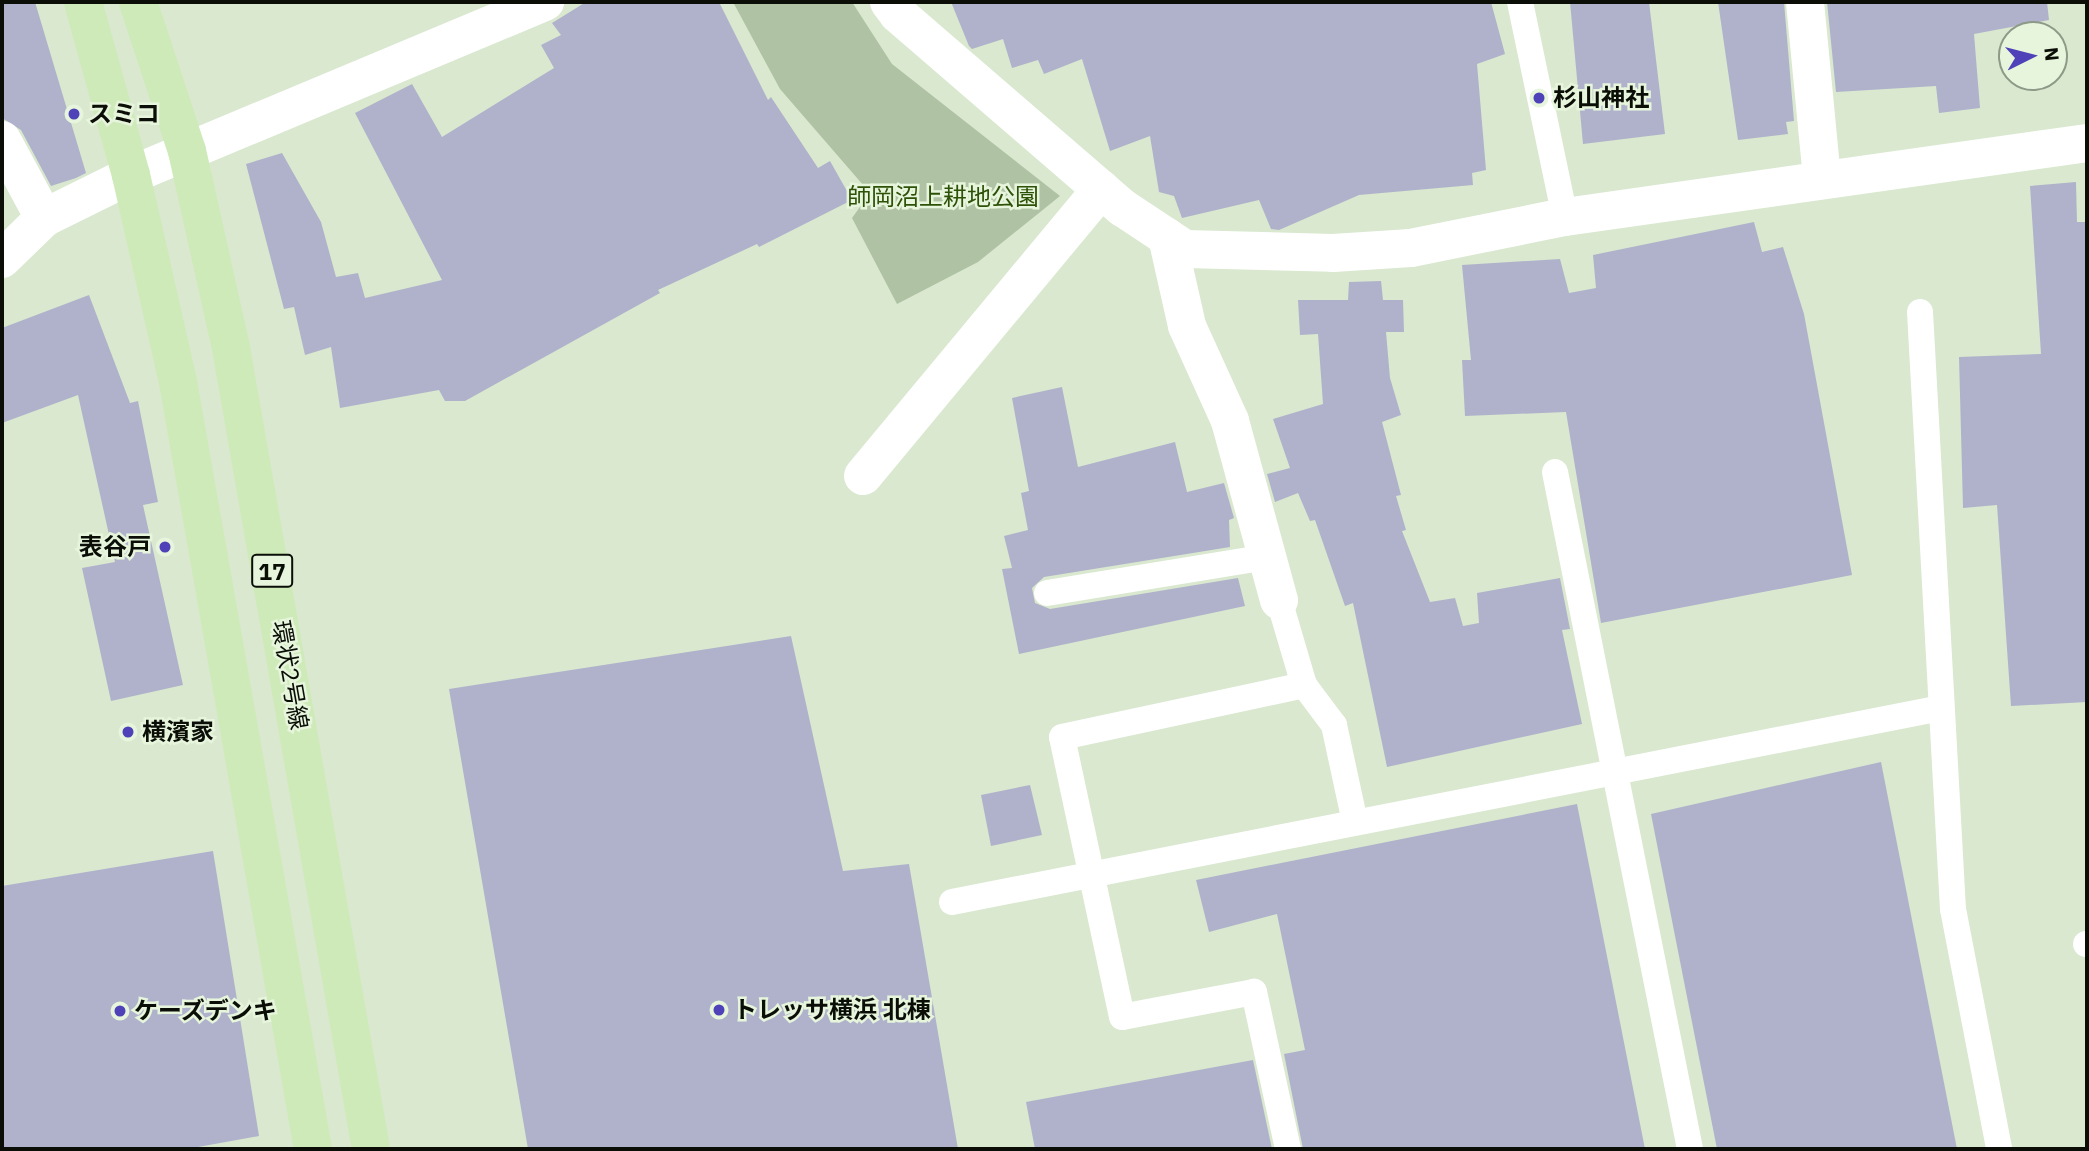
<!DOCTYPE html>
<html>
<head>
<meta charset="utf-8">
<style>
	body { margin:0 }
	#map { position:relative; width:2089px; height:1151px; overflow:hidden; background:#d9e8cf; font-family:"IBM Plex Sans","Noto Sans JP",sans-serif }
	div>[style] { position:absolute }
	.green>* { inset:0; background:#afc2a3 }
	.building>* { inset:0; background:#b0b2cb }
	.service>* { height:26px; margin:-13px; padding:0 13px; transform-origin:13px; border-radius:13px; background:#fff }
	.pedestrian>* { height:38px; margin:-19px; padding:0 19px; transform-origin:19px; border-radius:19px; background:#fff }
	.minor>* { height:38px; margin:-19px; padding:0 19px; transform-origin:19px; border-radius:19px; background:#fff }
	.primary>* { height:38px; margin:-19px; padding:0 19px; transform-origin:19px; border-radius:19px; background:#ceeab9 }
	.dots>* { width:19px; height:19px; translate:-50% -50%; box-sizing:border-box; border:4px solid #e6f5dc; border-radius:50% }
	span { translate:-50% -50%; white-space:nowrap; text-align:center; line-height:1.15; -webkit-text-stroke:5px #e6f5dc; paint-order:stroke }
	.shield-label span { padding:2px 5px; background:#e6f5dc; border:2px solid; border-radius:5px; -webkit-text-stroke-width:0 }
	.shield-label { font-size:23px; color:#0a0e07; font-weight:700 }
	.poi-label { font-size:24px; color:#0a0e07; font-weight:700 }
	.left { translate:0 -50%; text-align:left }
	.right { translate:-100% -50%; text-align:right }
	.park-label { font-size:24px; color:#2e5108 }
	.street-label { font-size:24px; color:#0a0e07 }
	.frame { position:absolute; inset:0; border:4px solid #0a0e07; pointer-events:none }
	.north { position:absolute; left:1998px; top:21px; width:70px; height:70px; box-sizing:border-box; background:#e6f5dc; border:2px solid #8e9987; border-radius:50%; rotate:84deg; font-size:19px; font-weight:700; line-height:28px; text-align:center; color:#0a0e07 }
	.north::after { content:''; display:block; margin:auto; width:24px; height:32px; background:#4f41b8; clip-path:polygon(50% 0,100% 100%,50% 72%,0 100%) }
</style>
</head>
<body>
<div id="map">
	<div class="green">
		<i style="clip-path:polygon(733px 2px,852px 2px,892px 64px,1060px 196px,978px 262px,897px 304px,852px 218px,870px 193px,780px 89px)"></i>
	</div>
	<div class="building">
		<i style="clip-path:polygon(2px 2px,35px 2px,86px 173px,76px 178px,51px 186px,21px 130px,2px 118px)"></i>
		<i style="clip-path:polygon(586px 2px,719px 2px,768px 100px,771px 97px,818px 168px,830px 161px,852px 200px,759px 247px,757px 244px,658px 290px,660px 293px,465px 401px,445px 401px,439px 390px,340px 408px,331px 347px,305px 355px,294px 307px,284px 309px,246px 164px,282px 153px,321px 222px,336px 277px,358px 273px,365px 298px,442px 280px,355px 113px,412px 84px,442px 137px,554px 68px,541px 45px,561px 35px,552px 23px)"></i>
		<i style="clip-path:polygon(951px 2px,1491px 2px,1505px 54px,1477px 64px,1486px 170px,1472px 173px,1473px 185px,1359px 195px,1279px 230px,1271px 229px,1259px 200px,1182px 218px,1174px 196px,1159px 192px,1150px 136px,1110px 151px,1082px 59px,1044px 74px,1038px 60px,1012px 68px,1003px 39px,972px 49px,969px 46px)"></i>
		<i style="clip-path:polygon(1570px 2px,1649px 2px,1665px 134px,1583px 144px)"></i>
		<i style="clip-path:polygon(1718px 2px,1784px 2px,1794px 121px,1786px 122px,1788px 134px,1738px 140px)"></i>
		<i style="clip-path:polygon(1827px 2px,2047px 2px,2049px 20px,1974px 34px,1980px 108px,1939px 113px,1936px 86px,1836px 92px)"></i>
		<i style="clip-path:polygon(2076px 182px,2077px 222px,2087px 222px,2087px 702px,2011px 706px,1997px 505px,1963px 508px,1959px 357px,2041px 354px,2030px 186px)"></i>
		<i style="clip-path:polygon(1754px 222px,1762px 252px,1783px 247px,1804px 314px,1852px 575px,1601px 623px,1566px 412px,1465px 416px,1462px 360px,1471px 360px,1462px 265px,1560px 259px,1569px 293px,1596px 288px,1593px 255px)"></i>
		<i style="clip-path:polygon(1381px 281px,1383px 300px,1403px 300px,1404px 332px,1386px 332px,1390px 378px,1401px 415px,1382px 422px,1401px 495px,1396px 496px,1406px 530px,1402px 531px,1430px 602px,1455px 598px,1463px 626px,1479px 623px,1477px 593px,1560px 578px,1570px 629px,1562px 630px,1582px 724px,1387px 767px,1353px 603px,1345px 606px,1315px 520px,1310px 521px,1298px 493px,1275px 502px,1267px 474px,1290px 468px,1273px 419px,1323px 404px,1318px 334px,1300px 335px,1298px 300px,1348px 300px,1349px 282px)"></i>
		<i style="clip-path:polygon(89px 295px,130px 403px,138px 401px,158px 502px,143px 505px,183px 685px,111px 701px,82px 568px,115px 562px,78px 395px,2px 423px,2px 328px)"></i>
		<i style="clip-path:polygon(1062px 387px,1078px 467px,1175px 442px,1187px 492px,1224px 483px,1234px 518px,1229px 520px,1230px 547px,1044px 577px,1032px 588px,1035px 603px,1050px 609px,1238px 578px,1245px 606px,1019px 654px,1002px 569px,1012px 568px,1004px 536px,1028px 530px,1021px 493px,1029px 491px,1012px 398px)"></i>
		<i style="clip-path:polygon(791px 636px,843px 871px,909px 864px,958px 1149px,528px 1149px,449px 689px)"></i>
		<i style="clip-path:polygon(1881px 762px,1957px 1149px,1717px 1149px,1651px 814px)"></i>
		<i style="clip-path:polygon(1030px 785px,1042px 835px,991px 846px,981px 795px)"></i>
		<i style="clip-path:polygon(1577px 804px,1645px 1149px,1303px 1149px,1284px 1054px,1305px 1050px,1277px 914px,1209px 932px,1196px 880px)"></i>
		<i style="clip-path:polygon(213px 851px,259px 1136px,187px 1149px,2px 1149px,2px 886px)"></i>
		<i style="clip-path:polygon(1253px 1060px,1272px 1149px,1035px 1149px,1026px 1102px)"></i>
	</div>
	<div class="service">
		<i style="left:1520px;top:2px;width:220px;rotate:78.2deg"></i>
		<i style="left:1920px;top:312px;width:598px;rotate:86.84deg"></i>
		<i style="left:1953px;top:909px;width:244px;rotate:79.1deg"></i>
		<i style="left:1555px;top:472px;width:690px;rotate:78.72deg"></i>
		<i style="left:1047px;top:593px;width:223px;rotate:-9.3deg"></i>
		<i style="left:1279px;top:600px;width:89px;rotate:73.6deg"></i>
		<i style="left:1304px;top:685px;width:50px;rotate:53.1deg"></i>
		<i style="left:1334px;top:725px;width:99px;rotate:77.8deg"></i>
		<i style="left:952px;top:902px;width:1008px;rotate:-11.1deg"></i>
		<i style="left:2086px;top:944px;width:1px"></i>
		<i style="left:1288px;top:1149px;width:161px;rotate:-102.2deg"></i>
		<i style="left:1254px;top:992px;width:134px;rotate:169.3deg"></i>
		<i style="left:1122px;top:1017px;width:286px;rotate:-102.1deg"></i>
		<i style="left:1062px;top:737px;width:248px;rotate:-12.1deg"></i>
	</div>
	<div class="pedestrian">
		<i style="left:863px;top:476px;width:373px;rotate:-50.3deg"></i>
	</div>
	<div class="minor">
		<i style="left:889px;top:2px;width:15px;rotate:53deg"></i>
		<i style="left:898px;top:14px;width:297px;rotate:40.8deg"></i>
		<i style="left:1123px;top:208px;width:74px;rotate:33.5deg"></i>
		<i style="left:1185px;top:249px;width:148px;rotate:1.5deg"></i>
		<i style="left:1333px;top:253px;width:78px;rotate:-3.7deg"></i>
		<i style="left:1411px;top:248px;width:157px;rotate:-11.4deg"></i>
		<i style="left:1565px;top:217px;width:527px;rotate:-8.07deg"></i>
		<i style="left:1805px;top:2px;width:179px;rotate:84.5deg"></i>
		<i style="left:2px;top:140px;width:89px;rotate:61.7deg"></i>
		<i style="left:1167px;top:237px;width:91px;rotate:77.3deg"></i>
		<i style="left:1187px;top:326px;width:104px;rotate:65.6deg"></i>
		<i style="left:1230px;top:421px;width:186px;rotate:74.7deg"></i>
		<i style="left:2px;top:259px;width:59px;rotate:-44.3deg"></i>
		<i style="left:44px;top:218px;width:97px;rotate:-26.3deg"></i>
		<i style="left:131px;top:175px;width:449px;rotate:-22.7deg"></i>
	</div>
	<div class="primary">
		<i style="left:83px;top:2px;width:180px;rotate:74.5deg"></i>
		<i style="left:131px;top:175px;width:212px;rotate:77.2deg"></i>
		<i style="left:178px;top:382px;width:779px;rotate:80.02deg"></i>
		<i style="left:138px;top:2px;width:157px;rotate:71.8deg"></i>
		<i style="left:187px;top:151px;width:202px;rotate:77.4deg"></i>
		<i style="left:231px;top:348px;width:813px;rotate:80.09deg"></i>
	</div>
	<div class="dots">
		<i style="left:1539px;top:98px;background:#4f41b8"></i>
		<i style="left:74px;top:114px;background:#4f41b8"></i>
		<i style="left:165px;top:547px;background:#4f41b8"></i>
		<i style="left:128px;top:732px;background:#4f41b8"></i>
		<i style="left:719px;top:1010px;background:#4f41b8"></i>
		<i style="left:120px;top:1011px;background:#4f41b8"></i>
	</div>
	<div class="shield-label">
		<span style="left:272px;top:571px">17</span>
	</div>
	<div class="poi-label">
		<span class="left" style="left:1553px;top:98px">杉山神社</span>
		<span class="left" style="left:88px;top:114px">スミコ</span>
		<span class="right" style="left:151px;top:547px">表谷戸</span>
		<span class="left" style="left:142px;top:732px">横濱家</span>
		<span class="left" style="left:733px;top:1010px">トレッサ横浜 北棟</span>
		<span class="left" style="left:134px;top:1011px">ケーズデンキ</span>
	</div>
	<div class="park-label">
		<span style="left:943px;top:197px">師岡沼上耕地公園</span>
	</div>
	<div class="street-label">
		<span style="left:290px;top:675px;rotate:80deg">環状2号線</span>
	</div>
	<div class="frame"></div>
	<div class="north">N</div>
</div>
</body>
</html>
